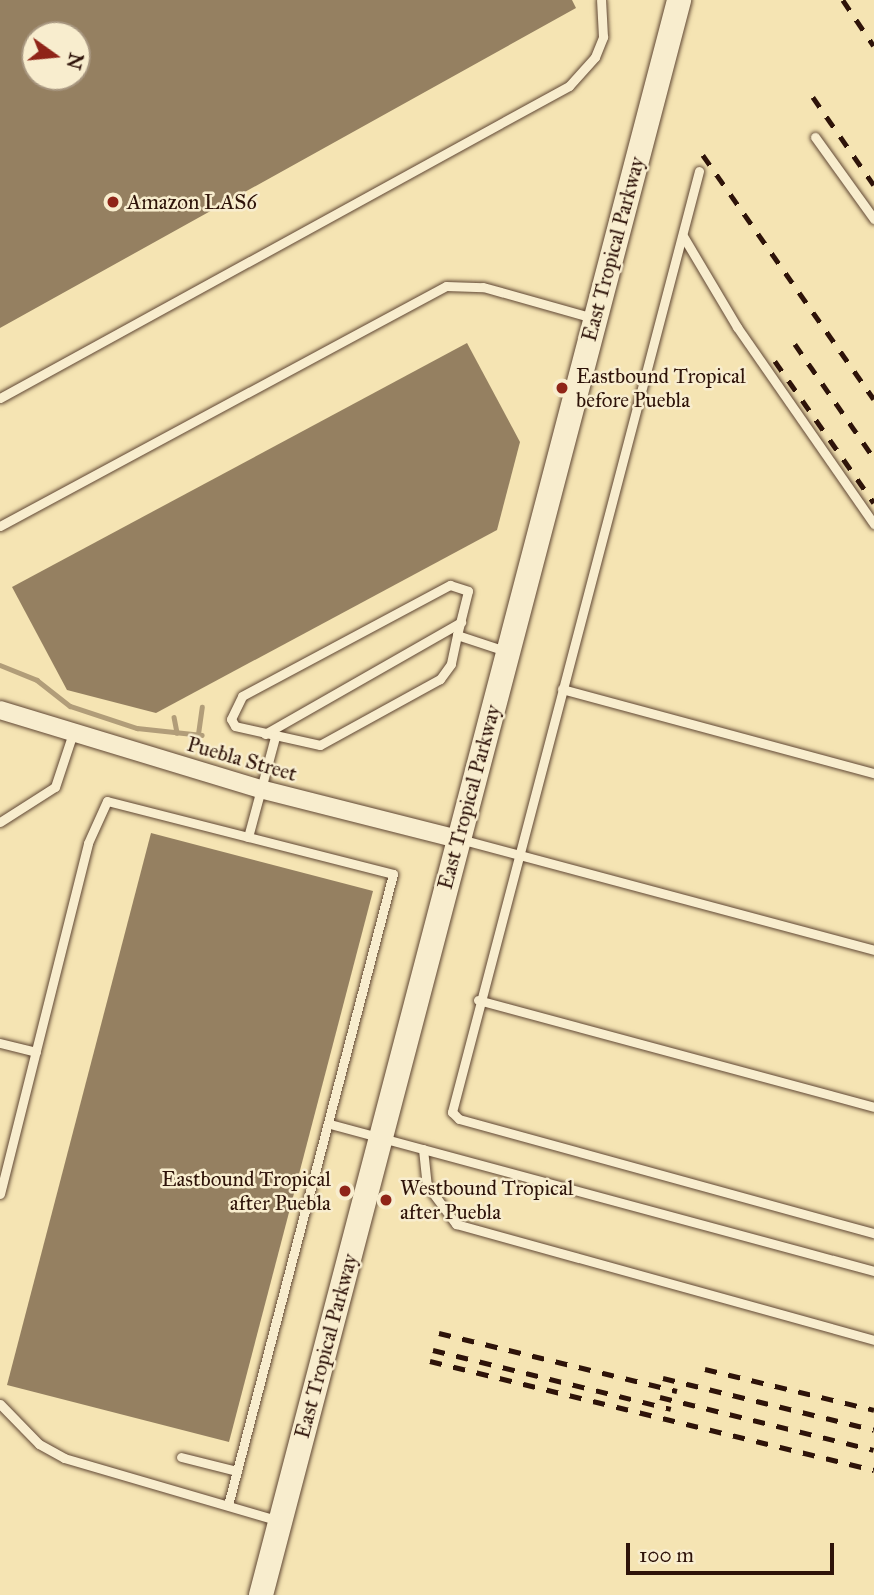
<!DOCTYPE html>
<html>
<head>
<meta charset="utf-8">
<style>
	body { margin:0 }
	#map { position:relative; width:874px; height:1595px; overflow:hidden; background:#f5e4b3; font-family:"IM FELL Great Primer",serif }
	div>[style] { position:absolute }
	.stream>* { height:4.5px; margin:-2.25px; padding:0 2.25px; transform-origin:2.25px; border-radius:2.25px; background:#b19d79 }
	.building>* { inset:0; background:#958061 }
	.roads { filter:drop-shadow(0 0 2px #604734) drop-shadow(0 0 2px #604734) }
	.lane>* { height:9px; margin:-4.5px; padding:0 4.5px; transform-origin:4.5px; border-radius:4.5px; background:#f8edce }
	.street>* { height:18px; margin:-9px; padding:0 9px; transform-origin:9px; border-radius:9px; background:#f8edce }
	.secondary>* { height:24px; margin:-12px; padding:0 12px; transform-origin:12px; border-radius:12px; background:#f8edce }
	.rail>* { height:4.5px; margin-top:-2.25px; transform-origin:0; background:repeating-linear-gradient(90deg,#2e1309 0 12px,transparent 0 24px) }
	.dots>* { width:19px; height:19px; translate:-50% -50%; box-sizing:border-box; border:4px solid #f8edce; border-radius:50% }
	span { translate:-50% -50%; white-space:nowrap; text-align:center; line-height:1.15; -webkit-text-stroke:5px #f8edce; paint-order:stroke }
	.poi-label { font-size:21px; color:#2e1309 }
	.left { translate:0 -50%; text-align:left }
	.right { translate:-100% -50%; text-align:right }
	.street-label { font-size:21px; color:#2e1309 }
	.north { position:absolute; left:21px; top:21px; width:70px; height:70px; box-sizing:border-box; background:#f8edce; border:2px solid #a7967f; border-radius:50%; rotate:105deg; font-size:19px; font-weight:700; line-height:28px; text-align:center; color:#2e1309 }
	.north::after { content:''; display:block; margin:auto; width:24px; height:32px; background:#8f2418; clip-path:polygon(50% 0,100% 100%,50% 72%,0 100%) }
	.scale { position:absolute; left:626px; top:1543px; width:208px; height:32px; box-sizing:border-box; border:4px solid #2e1309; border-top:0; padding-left:9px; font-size:21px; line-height:24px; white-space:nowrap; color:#2e1309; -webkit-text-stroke:5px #f8edce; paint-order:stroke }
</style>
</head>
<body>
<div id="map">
	<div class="stream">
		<i style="left:0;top:665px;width:40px;rotate:22deg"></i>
		<i style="left:37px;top:680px;width:42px;rotate:38.2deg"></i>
		<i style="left:70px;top:706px;width:71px;rotate:18.2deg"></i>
		<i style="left:137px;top:728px;width:65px;rotate:6.1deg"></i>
		<i style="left:174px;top:717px;width:16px;rotate:79deg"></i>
		<i style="left:198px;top:734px;width:27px;rotate:-82deg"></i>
	</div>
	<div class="building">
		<i style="clip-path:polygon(evenodd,0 0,572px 0,576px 8px,0 328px,0 0,35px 35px,77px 35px,77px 77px,35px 77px,35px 35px)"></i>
		<i style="clip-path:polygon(467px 343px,520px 442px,497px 530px,156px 713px,67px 690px,12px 587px)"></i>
		<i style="clip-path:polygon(151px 833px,373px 891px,229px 1442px,7px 1385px)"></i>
	</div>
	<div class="roads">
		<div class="lane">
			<i style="left:815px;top:137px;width:101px;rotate:54.3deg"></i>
			<i style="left:699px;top:171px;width:973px;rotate:104.71deg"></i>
			<i style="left:452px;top:1112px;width:10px;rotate:45deg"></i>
			<i style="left:459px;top:1119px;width:430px;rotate:15.4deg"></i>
			<i style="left:683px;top:236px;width:106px;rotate:59.3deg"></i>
			<i style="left:737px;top:327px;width:240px;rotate:55.2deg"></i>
			<i style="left:0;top:398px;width:649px;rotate:-28.74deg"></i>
			<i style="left:569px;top:86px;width:39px;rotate:-48deg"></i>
			<i style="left:595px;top:57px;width:22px;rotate:-68deg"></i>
			<i style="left:603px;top:37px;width:37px;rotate:-93deg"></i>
			<i style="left:0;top:526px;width:506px;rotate:-28.29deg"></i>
			<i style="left:446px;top:286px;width:37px;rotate:2deg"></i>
			<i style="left:483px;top:287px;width:114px;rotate:15.7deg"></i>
			<i style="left:457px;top:635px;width:30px;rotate:102deg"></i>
			<i style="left:451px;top:664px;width:19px;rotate:126deg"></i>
			<i style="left:440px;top:679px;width:137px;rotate:151.2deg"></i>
			<i style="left:320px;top:745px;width:87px;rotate:-167.4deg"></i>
			<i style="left:235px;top:726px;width:8px;rotate:-120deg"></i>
			<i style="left:231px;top:719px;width:25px;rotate:-64deg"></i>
			<i style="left:242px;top:696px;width:236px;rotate:-28.1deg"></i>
			<i style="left:450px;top:585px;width:19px;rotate:18deg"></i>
			<i style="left:468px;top:591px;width:45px;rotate:104deg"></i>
			<i style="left:457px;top:635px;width:51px;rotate:18.4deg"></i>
			<i style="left:562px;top:689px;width:323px;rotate:15.1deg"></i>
			<i style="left:265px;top:734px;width:226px;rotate:-29.7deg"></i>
			<i style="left:0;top:822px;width:65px;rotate:-32.5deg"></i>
			<i style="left:55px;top:787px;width:57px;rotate:-71.6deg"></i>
			<i style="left:248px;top:837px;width:104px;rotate:-74.9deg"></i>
			<i style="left:460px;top:839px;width:429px;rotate:15deg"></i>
			<i style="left:478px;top:1000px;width:410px;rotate:15.1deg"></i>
			<i style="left:0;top:1043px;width:37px;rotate:14deg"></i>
			<i style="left:330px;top:1124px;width:564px;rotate:15.12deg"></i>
			<i style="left:423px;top:1149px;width:36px;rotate:84deg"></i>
			<i style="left:427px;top:1185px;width:49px;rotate:53.4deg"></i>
			<i style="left:456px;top:1224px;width:434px;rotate:15.5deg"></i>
			<i style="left:0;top:1194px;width:362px;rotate:-75.9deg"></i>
			<i style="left:88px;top:843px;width:46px;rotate:-65.7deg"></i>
			<i style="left:107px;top:801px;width:295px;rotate:14.3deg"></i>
			<i style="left:393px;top:874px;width:652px;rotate:104.65deg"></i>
			<i style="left:0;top:1404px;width:56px;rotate:45.7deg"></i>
			<i style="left:39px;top:1444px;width:29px;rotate:29deg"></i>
			<i style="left:64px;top:1458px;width:225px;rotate:16.3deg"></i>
			<i style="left:181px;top:1457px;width:58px;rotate:14deg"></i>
		</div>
		<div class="street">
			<i style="left:0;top:710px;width:272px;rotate:16.9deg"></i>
			<i style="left:260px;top:789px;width:204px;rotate:14.2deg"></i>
		</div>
		<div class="secondary">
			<i style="left:261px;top:1595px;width:1649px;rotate:-75.31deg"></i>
		</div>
	</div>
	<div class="rail">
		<i style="left:843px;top:0;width:55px;rotate:56deg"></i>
		<i style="left:813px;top:97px;width:107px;rotate:55.3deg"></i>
		<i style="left:703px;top:155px;width:298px;rotate:55deg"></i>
		<i style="left:795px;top:344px;width:139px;rotate:55.3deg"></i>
		<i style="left:775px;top:361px;width:173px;rotate:55.1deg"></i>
		<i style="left:439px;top:1333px;width:245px;rotate:13.7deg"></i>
		<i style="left:433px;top:1350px;width:245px;rotate:13.9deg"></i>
		<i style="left:430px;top:1361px;width:457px;rotate:13.8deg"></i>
		<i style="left:705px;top:1369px;width:174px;rotate:13.6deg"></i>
		<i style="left:663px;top:1378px;width:217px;rotate:13.8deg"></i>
		<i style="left:660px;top:1397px;width:220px;rotate:13.9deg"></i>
	</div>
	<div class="dots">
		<i style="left:113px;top:202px;background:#8f2418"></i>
		<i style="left:562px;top:388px;background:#8f2418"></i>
		<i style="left:345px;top:1191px;background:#8f2418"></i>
		<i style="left:386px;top:1200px;background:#8f2418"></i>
	</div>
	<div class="poi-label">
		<span class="left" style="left:127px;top:202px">Amazon LAS6</span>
		<span class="left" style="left:576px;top:388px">Eastbound Tropical<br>before Puebla</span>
		<span class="right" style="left:331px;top:1191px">Eastbound Tropical<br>after Puebla</span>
		<span class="left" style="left:400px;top:1200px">Westbound Tropical<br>after Puebla</span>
	</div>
	<div class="street-label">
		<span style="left:613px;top:249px;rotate:-75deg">East Tropical Parkway</span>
		<span style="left:242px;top:759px;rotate:16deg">Puebla Street</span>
		<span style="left:469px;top:797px;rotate:-75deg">East Tropical Parkway</span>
		<span style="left:326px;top:1346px;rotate:-75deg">East Tropical Parkway</span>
	</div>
	<div class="north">N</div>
	<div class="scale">100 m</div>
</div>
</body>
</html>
